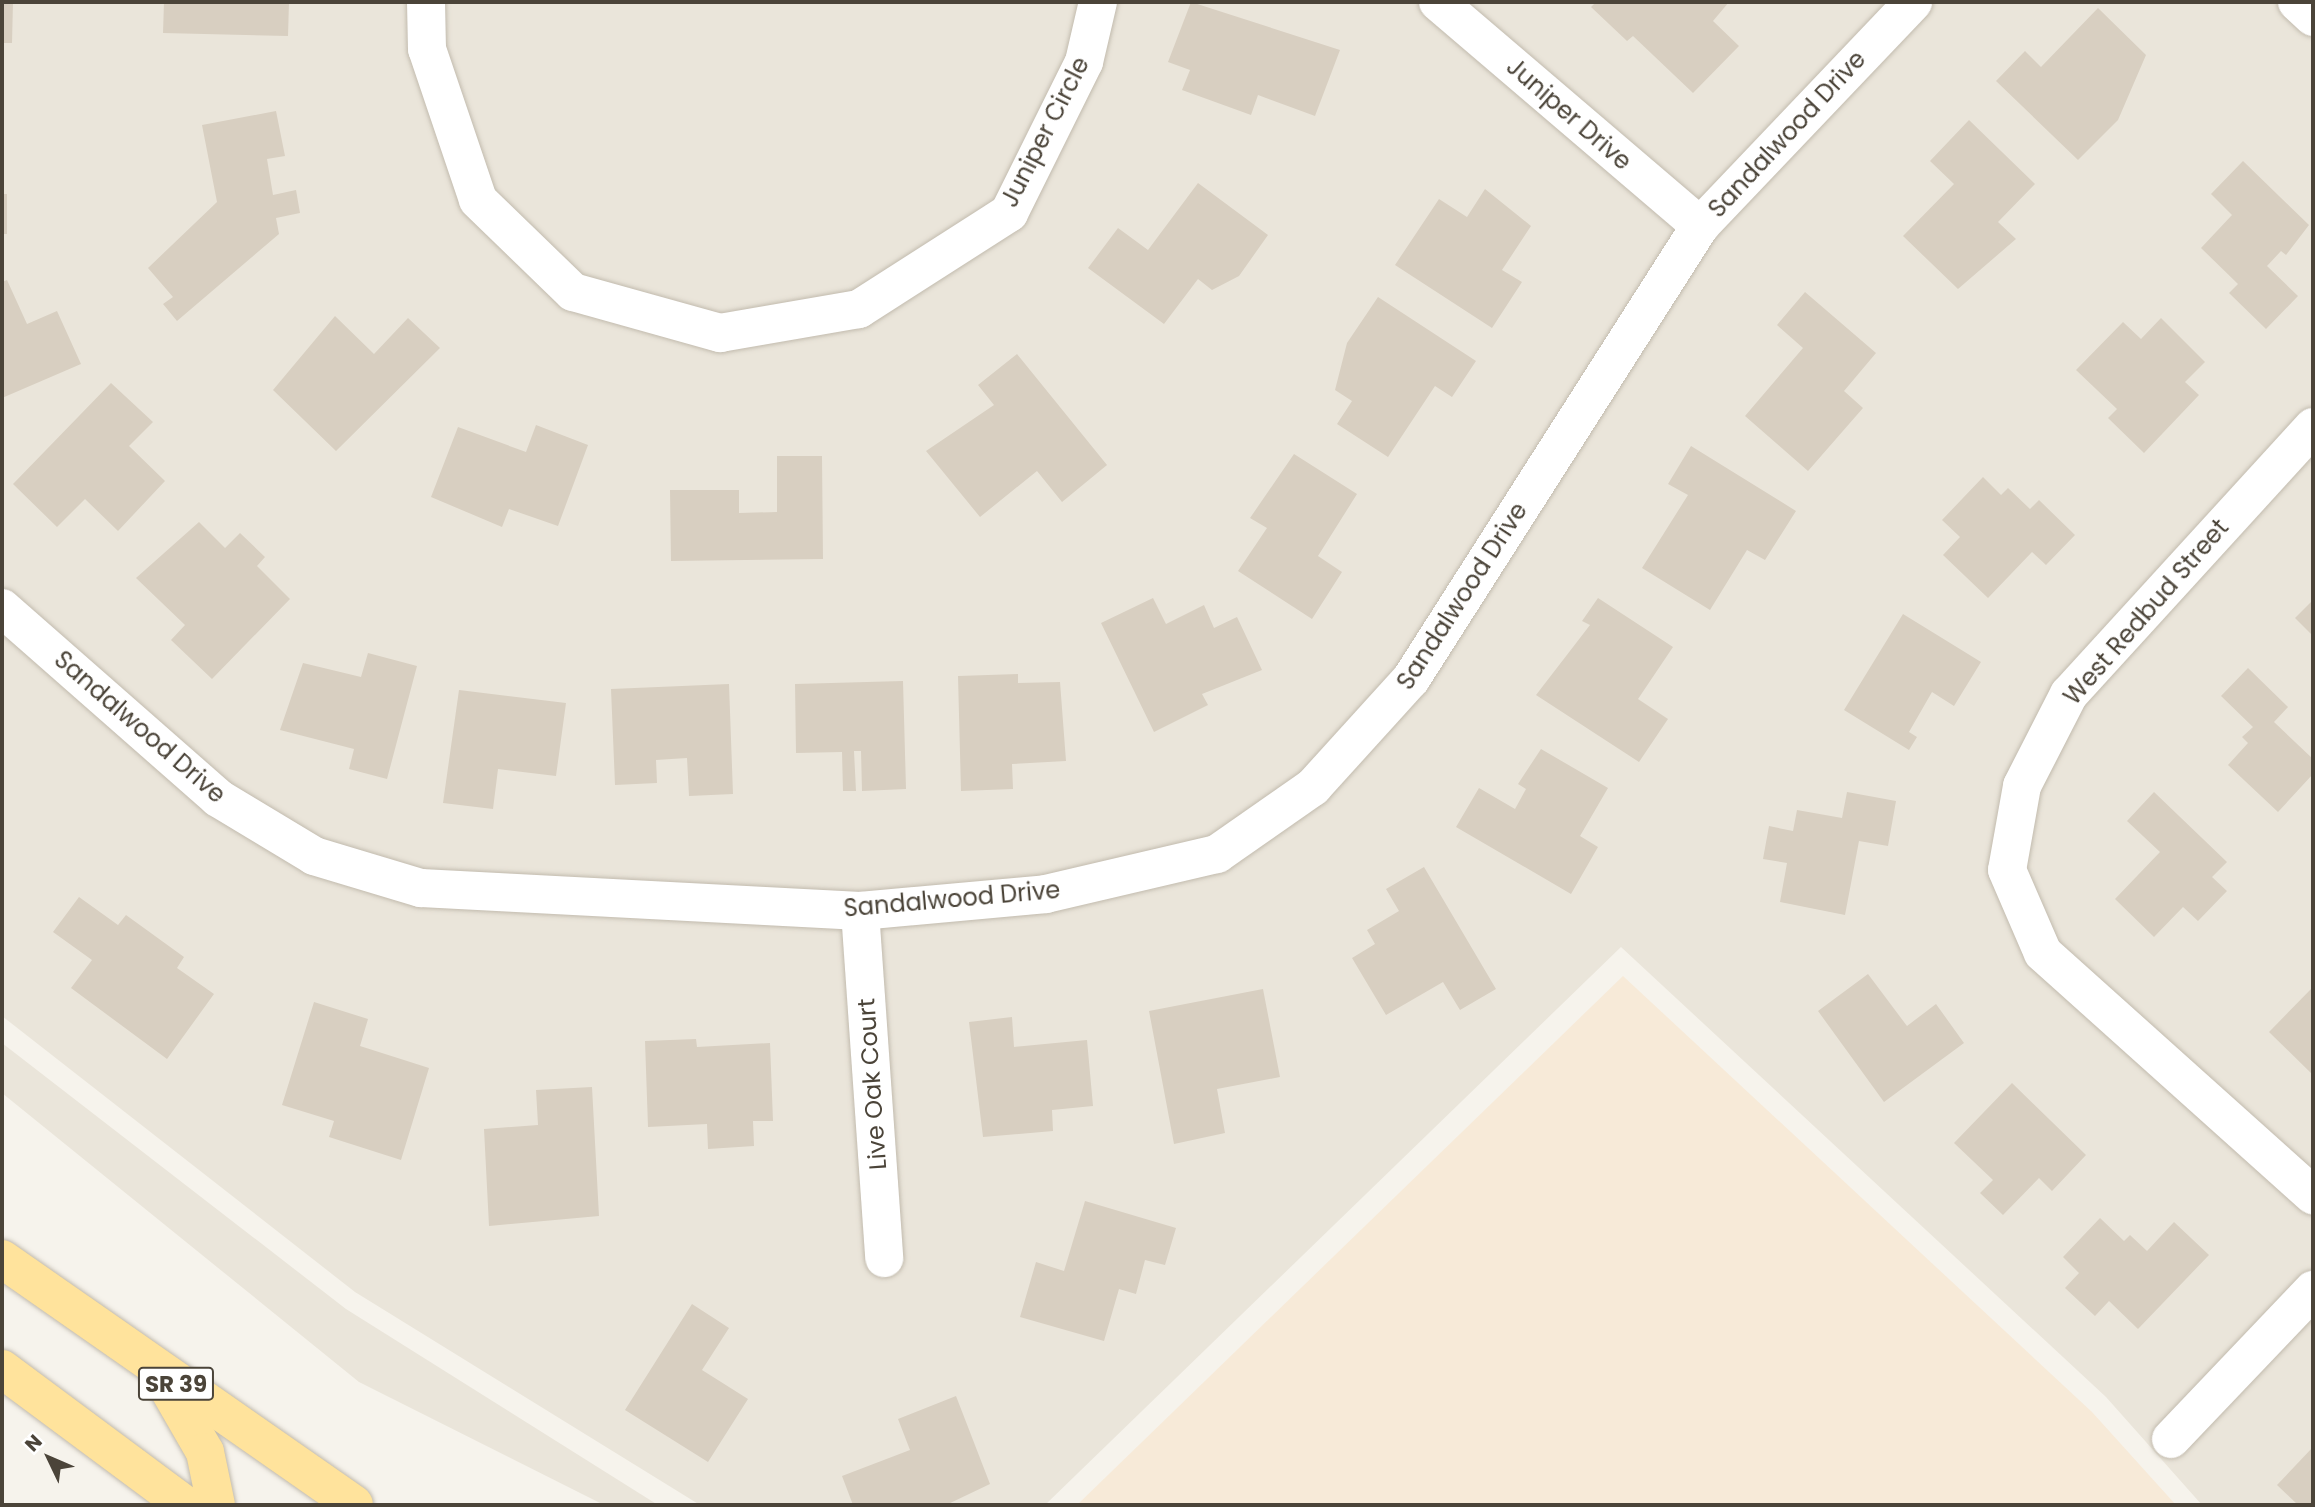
<!DOCTYPE html>
<html>
<head>
<meta charset="utf-8">
<style>
	body { margin:0 }
	#map { position:relative; width:2315px; height:1507px; overflow:hidden; background:#f6f3ec; font-family:Poppins,sans-serif }
	div>[style] { position:absolute }
	.residential>* { inset:0; background:#eae5da }
	.commercial>* { inset:0; background:#f7ead8 }
	.building>* { inset:0; background:#d8cfc1 }
	.roads { filter:drop-shadow(0 0 2px #c2bbae) drop-shadow(0 0 2px #c2bbae) }
	.minor>* { height:38px; margin:-19px; padding:0 19px; transform-origin:19px; border-radius:19px; background:#fff }
	.primary>* { height:38px; margin:-19px; padding:0 19px; transform-origin:19px; border-radius:19px; background:#ffe39c }
	span { translate:-50% -50%; white-space:nowrap; text-align:center; line-height:1.15; -webkit-text-stroke:5px #fff; paint-order:stroke }
	.shield-label span { padding:2px 5px; background:#fff; border:2px solid; border-radius:5px; -webkit-text-stroke-width:0 }
	.shield-label { font-size:23px; color:#4b4439; font-weight:700 }
	.street-label { font-size:24px; color:#4b4439 }
	.frame { position:absolute; inset:0; border:4px solid #4b4439; pointer-events:none }
	.north { position:absolute; left:14px; top:1423px; width:70px; height:70px; -webkit-text-stroke:5px #fff; paint-order:stroke; rotate:314deg; font-size:19px; font-weight:700; line-height:28px; text-align:center; color:#4b4439 }
	.north::after { content:''; display:block; margin:auto; width:24px; height:32px; background:#4b4439; clip-path:polygon(50% 0,100% 100%,50% 72%,0 100%) }
</style>
</head>
<body>
<div id="map">
	<div class="residential">
		<i style="clip-path:polygon(2px 2px,2313px 2px,2313px 1505px,2202px 1505px,2106px 1397px,1621px 947px,1045px 1505px,700px 1505px,355px 1292px,2px 1016px)"></i>
		<i style="clip-path:polygon(2px 1043px,346px 1309px,658px 1505px,604px 1505px,359px 1382px,2px 1093px)"></i>
	</div>
	<div class="commercial">
		<i style="clip-path:polygon(1623px 976px,2092px 1412px,2176px 1505px,1077px 1505px)"></i>
	</div>
	<div class="building">
		<i style="clip-path:polygon(2px 2px,13px 2px,12px 43px,2px 43px)"></i>
		<i style="clip-path:polygon(164px 2px,289px 2px,288px 36px,163px 33px)"></i>
		<i style="clip-path:polygon(1191px 2px,1340px 50px,1315px 116px,1258px 95px,1251px 115px,1182px 90px,1190px 70px,1168px 62px)"></i>
		<i style="clip-path:polygon(1596px 2px,1729px 2px,1713px 21px,1739px 46px,1693px 93px,1633px 36px,1627px 41px,1591px 7px)"></i>
		<i style="clip-path:polygon(2098px 8px,2146px 55px,2118px 120px,2078px 160px,1996px 81px,2025px 51px,2041px 67px)"></i>
		<i style="clip-path:polygon(276px 111px,285px 156px,267px 159px,273px 195px,296px 190px,300px 213px,276px 218px,279px 234px,177px 321px,163px 304px,173px 297px,148px 268px,217px 202px,202px 125px)"></i>
		<i style="clip-path:polygon(1969px 120px,2035px 184px,1998px 222px,2016px 239px,1958px 289px,1903px 236px,1954px 184px,1930px 161px)"></i>
		<i style="clip-path:polygon(2243px 161px,2309px 225px,2286px 255px,2281px 251px,2267px 266px,2298px 296px,2266px 329px,2229px 293px,2238px 284px,2201px 248px,2232px 215px,2211px 194px)"></i>
		<i style="clip-path:polygon(1198px 183px,1268px 235px,1239px 276px,1212px 290px,1198px 279px,1164px 324px,1088px 268px,1118px 228px,1148px 250px)"></i>
		<i style="clip-path:polygon(1485px 189px,1531px 226px,1502px 270px,1522px 282px,1492px 328px,1395px 265px,1439px 199px,1467px 217px)"></i>
		<i style="clip-path:polygon(2px 194px,7px 194px,7px 234px,2px 234px)"></i>
		<i style="clip-path:polygon(7px 280px,27px 324px,57px 311px,81px 364px,2px 398px,2px 282px)"></i>
		<i style="clip-path:polygon(1805px 292px,1876px 353px,1844px 391px,1863px 408px,1808px 471px,1745px 416px,1803px 348px,1777px 325px)"></i>
		<i style="clip-path:polygon(1378px 297px,1476px 361px,1452px 397px,1435px 386px,1388px 457px,1337px 424px,1352px 401px,1335px 390px,1347px 343px)"></i>
		<i style="clip-path:polygon(335px 316px,374px 354px,408px 318px,440px 348px,336px 451px,273px 390px)"></i>
		<i style="clip-path:polygon(2161px 318px,2205px 362px,2185px 382px,2199px 395px,2144px 453px,2108px 418px,2117px 409px,2076px 370px,2123px 322px,2141px 339px)"></i>
		<i style="clip-path:polygon(1017px 354px,1107px 465px,1062px 502px,1037px 471px,980px 517px,926px 451px,994px 405px,978px 385px)"></i>
		<i style="clip-path:polygon(111px 383px,153px 422px,129px 446px,165px 481px,118px 531px,85px 499px,57px 527px,13px 484px)"></i>
		<i style="clip-path:polygon(536px 425px,588px 445px,558px 526px,509px 509px,502px 527px,431px 497px,458px 427px,526px 452px)"></i>
		<i style="clip-path:polygon(1691px 446px,1796px 511px,1765px 560px,1747px 550px,1710px 610px,1642px 568px,1688px 495px,1668px 484px)"></i>
		<i style="clip-path:polygon(1294px 454px,1357px 494px,1318px 556px,1342px 572px,1312px 619px,1238px 571px,1267px 528px,1250px 518px)"></i>
		<i style="clip-path:polygon(777px 456px,822px 456px,823px 559px,671px 561px,670px 490px,739px 490px,739px 513px,777px 512px)"></i>
		<i style="clip-path:polygon(1983px 477px,2001px 495px,2008px 488px,2030px 509px,2039px 500px,2075px 535px,2046px 565px,2032px 552px,1988px 598px,1943px 555px,1960px 537px,1942px 520px)"></i>
		<i style="clip-path:polygon(199px 522px,225px 548px,240px 533px,265px 557px,257px 566px,290px 599px,212px 679px,171px 640px,185px 625px,136px 578px)"></i>
		<i style="clip-path:polygon(1153px 598px,1166px 624px,1204px 605px,1214px 628px,1237px 617px,1262px 670px,1202px 694px,1208px 705px,1154px 732px,1101px 623px)"></i>
		<i style="clip-path:polygon(1598px 598px,1673px 647px,1638px 699px,1668px 719px,1639px 762px,1536px 695px,1590px 625px,1582px 621px)"></i>
		<i style="clip-path:polygon(2313px 600px,2313px 636px,2295px 618px)"></i>
		<i style="clip-path:polygon(1903px 614px,1981px 662px,1954px 706px,1932px 692px,1909px 732px,1917px 737px,1909px 750px,1844px 710px)"></i>
		<i style="clip-path:polygon(368px 653px,417px 666px,387px 779px,349px 769px,354px 749px,280px 730px,303px 663px,361px 677px)"></i>
		<i style="clip-path:polygon(2248px 668px,2288px 707px,2274px 722px,2313px 759px,2313px 774px,2278px 812px,2228px 765px,2248px 743px,2242px 737px,2253px 727px,2221px 696px)"></i>
		<i style="clip-path:polygon(1018px 674px,1018px 683px,1060px 682px,1066px 761px,1012px 764px,1013px 789px,961px 791px,958px 676px)"></i>
		<i style="clip-path:polygon(903px 681px,906px 789px,862px 791px,861px 751px,854px 751px,856px 791px,843px 791px,842px 752px,796px 753px,795px 684px)"></i>
		<i style="clip-path:polygon(729px 684px,733px 794px,689px 796px,687px 758px,656px 760px,657px 783px,615px 785px,611px 689px)"></i>
		<i style="clip-path:polygon(459px 690px,566px 703px,556px 776px,498px 769px,493px 809px,443px 803px)"></i>
		<i style="clip-path:polygon(1541px 749px,1608px 788px,1580px 836px,1598px 847px,1571px 894px,1456px 827px,1479px 788px,1515px 809px,1526px 789px,1518px 784px)"></i>
		<i style="clip-path:polygon(1847px 792px,1896px 801px,1888px 846px,1859px 841px,1845px 915px,1780px 902px,1787px 863px,1763px 859px,1769px 826px,1793px 831px,1797px 810px,1842px 818px)"></i>
		<i style="clip-path:polygon(2154px 792px,2227px 862px,2212px 877px,2227px 891px,2198px 921px,2183px 907px,2154px 937px,2115px 899px,2160px 852px,2127px 821px)"></i>
		<i style="clip-path:polygon(1424px 867px,1496px 989px,1460px 1010px,1443px 982px,1386px 1015px,1352px 958px,1375px 944px,1367px 930px,1399px 911px,1386px 889px)"></i>
		<i style="clip-path:polygon(79px 897px,118px 925px,126px 915px,184px 957px,177px 968px,214px 994px,167px 1059px,71px 988px,92px 960px,53px 932px)"></i>
		<i style="clip-path:polygon(1868px 974px,1907px 1026px,1936px 1004px,1964px 1043px,1884px 1102px,1818px 1011px)"></i>
		<i style="clip-path:polygon(2313px 987px,2313px 1075px,2269px 1032px)"></i>
		<i style="clip-path:polygon(1263px 989px,1280px 1077px,1217px 1089px,1225px 1133px,1174px 1144px,1149px 1011px)"></i>
		<i style="clip-path:polygon(314px 1002px,368px 1019px,360px 1046px,429px 1068px,401px 1160px,329px 1137px,334px 1121px,282px 1105px)"></i>
		<i style="clip-path:polygon(1012px 1017px,1014px 1047px,1087px 1040px,1093px 1106px,1052px 1110px,1053px 1131px,983px 1137px,969px 1022px)"></i>
		<i style="clip-path:polygon(696px 1039px,697px 1047px,770px 1043px,773px 1121px,753px 1121px,754px 1146px,708px 1149px,707px 1124px,648px 1127px,645px 1041px)"></i>
		<i style="clip-path:polygon(2012px 1083px,2086px 1155px,2052px 1191px,2039px 1178px,2003px 1215px,1980px 1193px,1993px 1180px,1954px 1143px)"></i>
		<i style="clip-path:polygon(592px 1087px,599px 1216px,489px 1226px,484px 1129px,538px 1125px,536px 1090px)"></i>
		<i style="clip-path:polygon(1085px 1201px,1176px 1228px,1165px 1265px,1145px 1260px,1136px 1294px,1119px 1289px,1104px 1341px,1020px 1317px,1036px 1262px,1064px 1271px)"></i>
		<i style="clip-path:polygon(2100px 1218px,2124px 1241px,2130px 1235px,2147px 1251px,2174px 1222px,2209px 1255px,2138px 1329px,2109px 1301px,2095px 1316px,2065px 1288px,2079px 1273px,2063px 1257px)"></i>
		<i style="clip-path:polygon(692px 1304px,729px 1328px,702px 1370px,748px 1399px,708px 1462px,625px 1410px)"></i>
		<i style="clip-path:polygon(956px 1396px,990px 1484px,946px 1505px,853px 1505px,842px 1476px,910px 1450px,898px 1419px)"></i>
		<i style="clip-path:polygon(2313px 1447px,2313px 1505px,2298px 1505px,2277px 1485px)"></i>
	</div>
	<div class="roads">
		<div class="minor">
			<i style="left:426px;top:2px;width:47px;rotate:88.8deg"></i>
			<i style="left:427px;top:49px;width:159px;rotate:71.3deg"></i>
			<i style="left:478px;top:200px;width:132px;rotate:44.1deg"></i>
			<i style="left:573px;top:292px;width:153px;rotate:15.6deg"></i>
			<i style="left:720px;top:333px;width:141px;rotate:-9.8deg"></i>
			<i style="left:859px;top:309px;width:178px;rotate:-32.6deg"></i>
			<i style="left:1009px;top:213px;width:169px;rotate:-63.6deg"></i>
			<i style="left:1084px;top:62px;width:62px;rotate:-76.9deg"></i>
			<i style="left:1438px;top:2px;width:345px;rotate:40.5deg"></i>
			<i style="left:2297px;top:2px;width:22px;rotate:43deg"></i>
			<i style="left:2313px;top:427px;width:362px;rotate:132.4deg"></i>
			<i style="left:2069px;top:694px;width:103px;rotate:117.1deg"></i>
			<i style="left:2022px;top:786px;width:85px;rotate:100.1deg"></i>
			<i style="left:2007px;top:870px;width:90px;rotate:66.6deg"></i>
			<i style="left:2043px;top:953px;width:363px;rotate:41.9deg"></i>
			<i style="left:2px;top:608px;width:288px;rotate:41.3deg"></i>
			<i style="left:218px;top:798px;width:112px;rotate:31.1deg"></i>
			<i style="left:314px;top:856px;width:112px;rotate:16.7deg"></i>
			<i style="left:421px;top:888px;width:440px;rotate:3deg"></i>
			<i style="left:860px;top:911px;width:187px;rotate:-5.2deg"></i>
			<i style="left:1046px;top:894px;width:176px;rotate:-13.2deg"></i>
			<i style="left:1217px;top:854px;width:117px;rotate:-34.9deg"></i>
			<i style="left:1313px;top:787px;width:146px;rotate:-47.8deg"></i>
			<i style="left:1411px;top:679px;width:537px;rotate:-57.46deg"></i>
			<i style="left:1700px;top:226px;width:309px;rotate:-46.4deg"></i>
			<i style="left:860px;top:911px;width:348px;rotate:86deg"></i>
			<i style="left:2171px;top:1439px;width:206px;rotate:-46.4deg"></i>
		</div>
		<div class="primary">
			<i style="left:2px;top:1259px;width:429px;rotate:34.9deg"></i>
			<i style="left:2px;top:1369px;width:228px;rotate:36.6deg"></i>
			<i style="left:167px;top:1386px;width:76px;rotate:60.1deg"></i>
			<i style="left:205px;top:1452px;width:54px;rotate:78.3deg"></i>
		</div>
	</div>
	<div class="shield-label">
		<span style="left:176px;top:1384px">SR 39</span>
	</div>
	<div class="street-label">
		<span style="left:1569px;top:114px;rotate:41deg">Juniper Drive</span>
		<span style="left:1045px;top:132px;rotate:-63deg">Juniper Circle</span>
		<span style="left:1787px;top:134px;rotate:-47deg">Sandalwood Drive</span>
		<span style="left:1462px;top:596px;rotate:-57deg">Sandalwood Drive</span>
		<span style="left:2146px;top:612px;rotate:-49deg">West Redbud Street</span>
		<span style="left:140px;top:727px;rotate:41deg">Sandalwood Drive</span>
		<span style="left:952px;top:899px;rotate:-5deg">Sandalwood Drive</span>
		<span style="left:872px;top:1084px;rotate:-94deg">Live Oak Court</span>
	</div>
	<div class="frame"></div>
	<div class="north">N</div>
</div>
</body>
</html>
